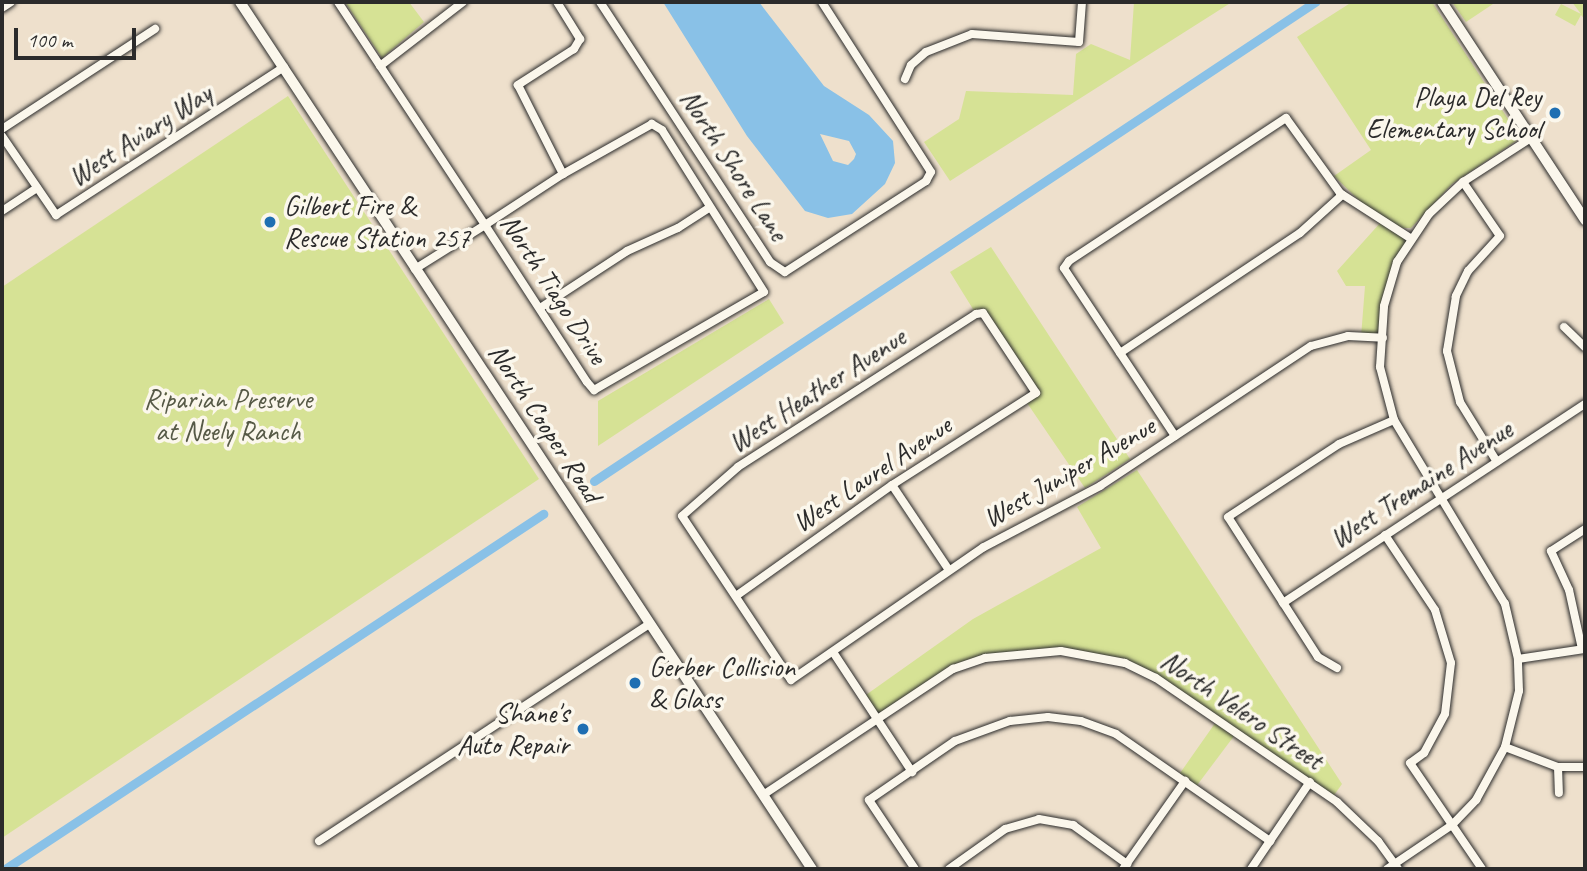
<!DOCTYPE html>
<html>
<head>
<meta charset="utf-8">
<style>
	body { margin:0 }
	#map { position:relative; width:1587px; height:871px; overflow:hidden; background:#eee0cc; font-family:Caveat,sans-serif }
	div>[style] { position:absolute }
	.green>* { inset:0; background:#d6e295 }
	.water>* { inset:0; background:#89c1e7 }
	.canal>* { height:9px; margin:-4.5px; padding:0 4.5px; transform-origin:4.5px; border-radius:4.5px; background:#89c1e7 }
	.roads { filter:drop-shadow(0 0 2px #2b2b2b) drop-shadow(0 0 2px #2b2b2b) }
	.street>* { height:8px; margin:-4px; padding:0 4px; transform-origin:4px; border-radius:4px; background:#fbf7ec }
	.secondary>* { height:10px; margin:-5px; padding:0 5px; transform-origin:5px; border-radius:5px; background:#fbf7ec }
	.dots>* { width:19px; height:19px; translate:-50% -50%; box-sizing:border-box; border:4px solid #fbf7ec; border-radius:50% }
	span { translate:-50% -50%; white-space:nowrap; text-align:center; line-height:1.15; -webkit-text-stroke:7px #fbf7ec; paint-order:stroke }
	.poi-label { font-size:28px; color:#2b2b2b }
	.right { translate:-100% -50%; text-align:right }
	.left { translate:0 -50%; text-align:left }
	.street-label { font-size:28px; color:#2b2b2b }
	.park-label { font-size:28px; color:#565946 }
	.frame { position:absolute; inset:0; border:4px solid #2b2b2b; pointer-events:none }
	.scale { position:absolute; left:14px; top:28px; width:122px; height:32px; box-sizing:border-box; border:4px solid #2b2b2b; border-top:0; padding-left:9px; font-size:21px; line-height:24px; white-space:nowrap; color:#2b2b2b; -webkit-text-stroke:5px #fbf7ec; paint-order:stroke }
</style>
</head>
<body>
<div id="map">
	<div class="green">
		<i style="clip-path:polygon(345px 2px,409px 2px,424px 22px,382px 58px)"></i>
		<i style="clip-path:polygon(1134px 2px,1232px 2px,950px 181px,924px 142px,959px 119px,966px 91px,1073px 95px,1076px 54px,1091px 44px,1130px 60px)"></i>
		<i style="clip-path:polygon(1352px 2px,1432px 2px,1517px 133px,1516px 141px,1452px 184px,1411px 228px,1401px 228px,1366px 207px,1334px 176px,1371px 150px,1297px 37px)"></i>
		<i style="clip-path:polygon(1452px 2px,1496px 2px,1466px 22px)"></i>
		<i style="clip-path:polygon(1572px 2px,1585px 2px,1585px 20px,1581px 15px,1575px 26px,1555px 15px,1561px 4px,1581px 14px)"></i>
		<i style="clip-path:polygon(288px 96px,539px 479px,2px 838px,2px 287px)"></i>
		<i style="clip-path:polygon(1381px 222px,1410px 238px,1384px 306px,1383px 338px,1361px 337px,1365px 286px,1346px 286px,1337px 271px)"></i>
		<i style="clip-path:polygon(991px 247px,1130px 459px,1085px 488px,1025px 400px,1035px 393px,984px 313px,976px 314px,950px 272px)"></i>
		<i style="clip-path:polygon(769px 299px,784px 323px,598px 446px,598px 401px)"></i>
		<i style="clip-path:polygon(1137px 470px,1342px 784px,1332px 798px,1237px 732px,1195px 788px,1178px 776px,1218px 719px,1125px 663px,1061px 651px,987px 657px,953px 670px,877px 718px,863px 697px,973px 619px,1101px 548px,1077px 507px)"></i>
	</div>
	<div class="water">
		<i style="clip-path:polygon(evenodd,663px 2px,759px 2px,824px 86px,869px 115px,893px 141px,895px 163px,885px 184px,852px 214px,828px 218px,805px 211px,747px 136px,663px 2px,820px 134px,849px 141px,856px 154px,854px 159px,848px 165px,833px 161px,820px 134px)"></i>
	</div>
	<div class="canal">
		<i style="left:594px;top:481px;width:866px;rotate:-33.6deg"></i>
		<i style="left:5px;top:869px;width:645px;rotate:-33.42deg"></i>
	</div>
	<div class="roads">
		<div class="street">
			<i style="left:338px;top:2px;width:267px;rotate:56.6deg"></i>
			<i style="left:485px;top:225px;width:187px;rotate:57deg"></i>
			<i style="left:587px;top:382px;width:11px;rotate:49deg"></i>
			<i style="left:594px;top:390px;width:196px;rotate:-30deg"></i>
			<i style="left:764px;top:292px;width:191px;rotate:-122.2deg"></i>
			<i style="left:662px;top:130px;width:12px;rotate:-149deg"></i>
			<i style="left:652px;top:124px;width:102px;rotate:150.7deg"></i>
			<i style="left:563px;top:174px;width:93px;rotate:146.8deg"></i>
			<i style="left:485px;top:225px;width:83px;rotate:147.8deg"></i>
			<i style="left:557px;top:2px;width:44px;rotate:58.1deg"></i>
			<i style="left:580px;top:39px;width:12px;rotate:121deg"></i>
			<i style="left:574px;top:49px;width:67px;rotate:147.3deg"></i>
			<i style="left:518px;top:85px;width:100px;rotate:63.2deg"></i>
			<i style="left:600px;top:2px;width:311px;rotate:56.8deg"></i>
			<i style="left:770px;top:262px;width:18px;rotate:34deg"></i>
			<i style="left:785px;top:272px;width:168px;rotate:-32.8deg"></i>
			<i style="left:926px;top:181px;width:10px;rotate:-61deg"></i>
			<i style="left:931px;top:172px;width:202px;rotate:-122.7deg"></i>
			<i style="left:2px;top:8px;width:11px;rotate:-34deg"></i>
			<i style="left:380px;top:66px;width:105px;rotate:-37.6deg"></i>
			<i style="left:905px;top:79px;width:15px;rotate:-67deg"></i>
			<i style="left:911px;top:65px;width:20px;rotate:-41deg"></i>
			<i style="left:926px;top:52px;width:49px;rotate:-21.4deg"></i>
			<i style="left:972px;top:34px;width:107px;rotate:4.3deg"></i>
			<i style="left:1079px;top:42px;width:40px;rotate:-85.7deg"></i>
			<i style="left:2px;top:129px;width:183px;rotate:-33.2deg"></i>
			<i style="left:2px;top:136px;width:96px;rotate:55.6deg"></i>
			<i style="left:56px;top:215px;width:272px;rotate:-33deg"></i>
			<i style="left:1463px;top:182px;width:65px;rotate:55.6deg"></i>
			<i style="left:1500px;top:236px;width:47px;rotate:132.4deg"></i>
			<i style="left:1468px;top:271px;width:28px;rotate:116deg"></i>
			<i style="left:1456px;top:296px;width:56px;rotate:99.3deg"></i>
			<i style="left:1447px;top:351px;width:53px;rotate:75.7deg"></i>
			<i style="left:1460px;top:402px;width:70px;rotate:58.3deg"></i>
			<i style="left:2px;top:211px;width:42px;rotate:-33.3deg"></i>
			<i style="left:540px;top:308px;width:104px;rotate:-33.2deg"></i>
			<i style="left:627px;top:251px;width:56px;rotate:-24.3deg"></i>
			<i style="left:678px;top:228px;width:38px;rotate:-33deg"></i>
			<i style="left:1564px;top:327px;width:29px;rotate:44deg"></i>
			<i style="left:1120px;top:353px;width:216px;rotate:-33.7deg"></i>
			<i style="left:1300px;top:233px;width:57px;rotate:-42.1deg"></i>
			<i style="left:1175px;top:436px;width:201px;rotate:-123.5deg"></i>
			<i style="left:1064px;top:268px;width:9px;rotate:-54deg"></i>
			<i style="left:1069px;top:261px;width:260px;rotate:-33.4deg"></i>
			<i style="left:1286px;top:118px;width:92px;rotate:54.2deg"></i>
			<i style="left:1340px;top:193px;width:83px;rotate:32.7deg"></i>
			<i style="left:892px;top:485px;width:102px;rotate:56.2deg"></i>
			<i style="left:1385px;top:535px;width:90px;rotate:56.3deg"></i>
			<i style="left:1435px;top:610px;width:55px;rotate:73.2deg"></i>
			<i style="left:1451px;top:663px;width:51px;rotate:96.7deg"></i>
			<i style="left:1445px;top:714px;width:44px;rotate:118.3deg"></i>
			<i style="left:1424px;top:753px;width:17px;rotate:144deg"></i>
			<i style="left:1410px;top:763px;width:128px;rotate:55.8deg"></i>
			<i style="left:736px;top:596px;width:191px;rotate:-35.4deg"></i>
			<i style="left:892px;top:485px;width:171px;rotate:-32.6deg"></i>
			<i style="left:1036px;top:393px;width:96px;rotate:-123.5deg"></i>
			<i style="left:983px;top:313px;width:7px;rotate:172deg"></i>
			<i style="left:976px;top:314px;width:283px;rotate:147.3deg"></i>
			<i style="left:738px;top:467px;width:74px;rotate:138.8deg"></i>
			<i style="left:682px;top:516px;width:197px;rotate:56.4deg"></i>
			<i style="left:791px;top:680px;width:234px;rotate:-34.6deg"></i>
			<i style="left:984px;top:547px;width:131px;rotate:-27.7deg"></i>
			<i style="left:1100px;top:486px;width:253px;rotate:-33.6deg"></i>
			<i style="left:1311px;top:346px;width:38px;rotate:-15deg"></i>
			<i style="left:1348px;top:336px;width:35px;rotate:3deg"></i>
			<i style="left:1283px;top:603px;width:362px;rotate:-33.4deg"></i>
			<i style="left:1582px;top:649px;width:60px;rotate:-102.4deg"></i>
			<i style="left:1569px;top:590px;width:43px;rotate:-114.8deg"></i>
			<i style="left:1551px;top:551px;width:40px;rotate:-32.9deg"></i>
			<i style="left:833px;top:652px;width:144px;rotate:56.6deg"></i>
			<i style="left:1518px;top:659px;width:67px;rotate:-8.6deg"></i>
			<i style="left:1337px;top:668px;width:22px;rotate:-150deg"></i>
			<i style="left:1318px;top:657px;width:166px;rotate:-122.7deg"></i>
			<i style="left:1228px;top:517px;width:133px;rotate:-33.3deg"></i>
			<i style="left:1339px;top:444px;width:60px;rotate:-23.6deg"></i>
			<i style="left:1505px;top:747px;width:57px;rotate:20.7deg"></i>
			<i style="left:1558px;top:767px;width:27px"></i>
			<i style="left:1558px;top:767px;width:26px;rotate:88deg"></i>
			<i style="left:763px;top:795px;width:228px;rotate:-33.6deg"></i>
			<i style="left:953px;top:669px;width:34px;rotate:-19deg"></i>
			<i style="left:985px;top:658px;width:76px;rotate:-5.3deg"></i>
			<i style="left:1061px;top:651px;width:65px;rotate:10.6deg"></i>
			<i style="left:1125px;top:663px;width:34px;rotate:26deg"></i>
			<i style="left:1156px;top:678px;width:219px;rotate:34.4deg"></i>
			<i style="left:1337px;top:802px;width:57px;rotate:43.6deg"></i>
			<i style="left:1378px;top:841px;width:34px;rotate:54deg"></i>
			<i style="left:319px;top:841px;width:395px;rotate:-33.3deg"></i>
			<i style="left:915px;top:869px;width:83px;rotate:-123.7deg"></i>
			<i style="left:869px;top:800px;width:104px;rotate:-34.5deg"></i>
			<i style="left:955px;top:741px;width:59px;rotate:-20deg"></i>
			<i style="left:1010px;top:721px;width:38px;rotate:-6deg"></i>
			<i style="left:1048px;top:717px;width:33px;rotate:7deg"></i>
			<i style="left:1081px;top:721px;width:37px;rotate:20deg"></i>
			<i style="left:1116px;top:734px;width:188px;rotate:34.8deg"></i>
			<i style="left:949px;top:869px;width:69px;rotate:-35.5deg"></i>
			<i style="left:1005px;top:829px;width:35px;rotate:-16deg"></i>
			<i style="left:1039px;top:819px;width:35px;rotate:10deg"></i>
			<i style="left:1073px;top:825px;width:67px;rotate:35.8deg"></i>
			<i style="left:1123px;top:869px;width:108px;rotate:-54.8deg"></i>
			<i style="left:1251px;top:869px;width:105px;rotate:-55.9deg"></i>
			<i style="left:1387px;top:869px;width:78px;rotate:-34.1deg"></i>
			<i style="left:1452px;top:825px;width:35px;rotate:-46deg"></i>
			<i style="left:1476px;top:800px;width:60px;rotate:-61.3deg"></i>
			<i style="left:1505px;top:747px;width:58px;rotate:-76deg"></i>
			<i style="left:1519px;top:691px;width:32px;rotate:-92deg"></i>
			<i style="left:1518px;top:659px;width:57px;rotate:-103.3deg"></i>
			<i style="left:1505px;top:604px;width:215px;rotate:-121.1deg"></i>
			<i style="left:1394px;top:420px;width:55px;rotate:-104.8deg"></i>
			<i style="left:1380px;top:367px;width:61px;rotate:-86.2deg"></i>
			<i style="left:1384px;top:306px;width:46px;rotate:-73.5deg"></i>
			<i style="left:1397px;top:262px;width:58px;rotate:-56.3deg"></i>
			<i style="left:1429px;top:214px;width:47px;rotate:-43.3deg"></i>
			<i style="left:1463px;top:182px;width:81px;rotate:-32.9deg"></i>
		</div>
		<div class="secondary">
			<i style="left:240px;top:2px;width:1039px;rotate:56.59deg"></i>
			<i style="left:1442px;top:2px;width:261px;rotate:56.7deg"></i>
		</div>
	</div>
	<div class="dots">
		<i style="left:1555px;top:113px;background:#1f6fb2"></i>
		<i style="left:270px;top:222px;background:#1f6fb2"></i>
		<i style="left:635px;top:683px;background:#1f6fb2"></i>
		<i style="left:583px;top:729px;background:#1f6fb2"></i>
	</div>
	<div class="poi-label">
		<span class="right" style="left:1541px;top:113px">Playa Del Rey<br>Elementary School</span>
		<span class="left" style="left:284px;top:222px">Gilbert Fire &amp;<br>Rescue Station 257</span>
		<span class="left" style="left:649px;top:683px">Gerber Collision<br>&amp; Glass</span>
		<span class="right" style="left:569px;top:729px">Shane's<br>Auto Repair</span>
	</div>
	<div class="street-label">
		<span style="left:140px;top:135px;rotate:-33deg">West Aviary Way</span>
		<span style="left:734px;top:165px;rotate:57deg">North Shore Lane</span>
		<span style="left:554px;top:289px;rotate:57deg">North Tiago Drive</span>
		<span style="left:817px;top:390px;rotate:-33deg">West Heather Avenue</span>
		<span style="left:545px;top:423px;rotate:57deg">North Cooper Road</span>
		<span style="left:1069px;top:472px;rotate:-30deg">West Juniper Avenue</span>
		<span style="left:872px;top:474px;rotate:-34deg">West Laurel Avenue</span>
		<span style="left:1421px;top:484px;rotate:-33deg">West Tremaine Avenue</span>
		<span style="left:1242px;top:710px;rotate:34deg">North Velero Street</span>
	</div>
	<div class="park-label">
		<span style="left:228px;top:415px">Riparian Preserve<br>at Neely Ranch</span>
	</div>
	<div class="frame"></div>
	<div class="scale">100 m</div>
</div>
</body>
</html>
